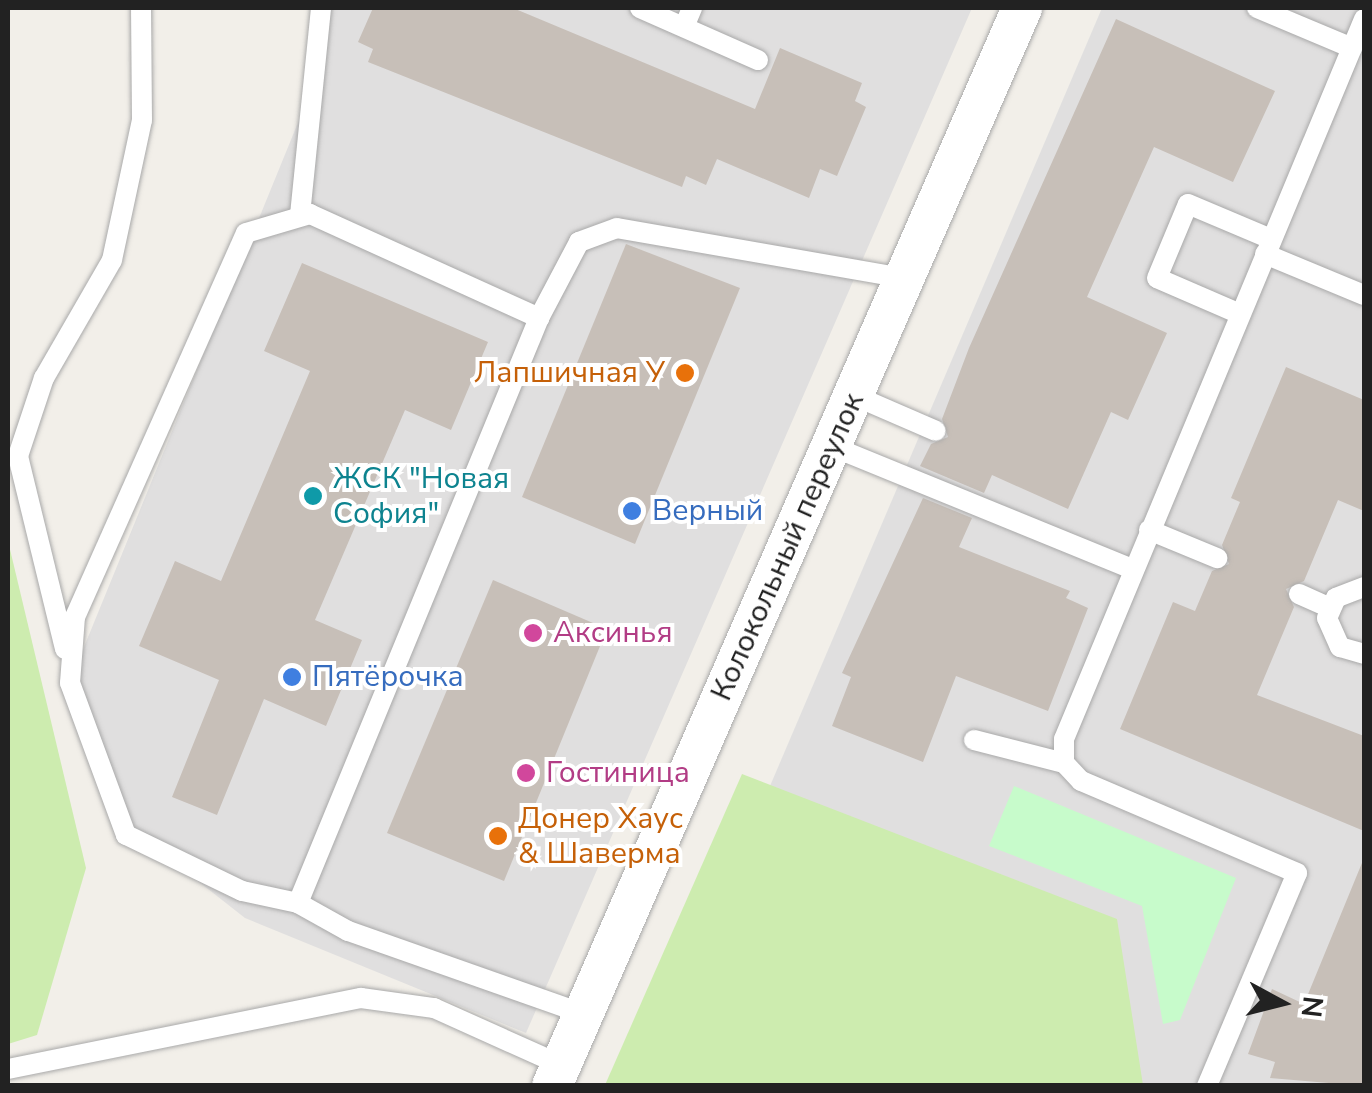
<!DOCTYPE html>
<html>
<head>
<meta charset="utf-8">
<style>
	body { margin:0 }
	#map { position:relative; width:1372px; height:1093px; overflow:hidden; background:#f2efe9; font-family:"Nunito Sans",sans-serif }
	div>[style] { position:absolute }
	.residential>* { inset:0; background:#e0dfdf }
	.grass>* { inset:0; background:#cdecaf }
	.park>* { inset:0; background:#c7fbcb }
	.building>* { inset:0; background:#c7bfb8 }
	.roads { filter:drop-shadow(0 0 2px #a9a9a9) drop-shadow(0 0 2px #a9a9a9) }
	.service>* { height:20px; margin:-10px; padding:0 10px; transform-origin:10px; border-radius:10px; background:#fff }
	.minor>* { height:40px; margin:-20px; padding:0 20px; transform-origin:20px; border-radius:20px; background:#fff }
	.dots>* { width:28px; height:28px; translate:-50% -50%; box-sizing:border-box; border:5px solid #fff; border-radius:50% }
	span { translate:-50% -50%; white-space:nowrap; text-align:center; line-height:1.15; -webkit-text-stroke:8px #fff; paint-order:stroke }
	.food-label { font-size:30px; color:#c56008 }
	.right { translate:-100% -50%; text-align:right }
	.left { translate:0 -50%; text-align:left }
	.culture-label { font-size:30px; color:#0d838f }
	.shop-label { font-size:30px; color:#366cbe }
	.street-label { font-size:30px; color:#222 }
	.hotel-label { font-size:30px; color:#b23c85 }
	.frame { position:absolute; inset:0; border:10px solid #222; pointer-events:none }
	.north { position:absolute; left:1232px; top:953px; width:100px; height:100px; -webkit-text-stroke:8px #fff; paint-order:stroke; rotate:97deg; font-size:28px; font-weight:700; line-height:40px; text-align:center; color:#222 }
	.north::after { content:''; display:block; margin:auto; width:35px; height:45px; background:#222; clip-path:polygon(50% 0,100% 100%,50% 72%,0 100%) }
</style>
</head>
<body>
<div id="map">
	<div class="residential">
		<i style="clip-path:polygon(324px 8px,972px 8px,526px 1033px,245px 918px,129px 827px,73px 674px,317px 76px)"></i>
		<i style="clip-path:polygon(1102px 8px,1364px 8px,1364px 1085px,642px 1086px)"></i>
	</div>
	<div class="grass">
		<i style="clip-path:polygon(8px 541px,86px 868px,37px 1035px,8px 1044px)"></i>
		<i style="clip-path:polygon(742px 774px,1117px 919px,1143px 1085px,605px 1085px)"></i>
	</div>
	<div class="park">
		<i style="clip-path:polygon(1014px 786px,1236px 878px,1180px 1020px,1163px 1024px,1142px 906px,989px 846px)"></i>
	</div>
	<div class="building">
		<i style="clip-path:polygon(373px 8px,513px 8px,755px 109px,780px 48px,862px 83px,855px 101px,866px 107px,837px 176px,820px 169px,809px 198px,717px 159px,706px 185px,686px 176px,682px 187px,368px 62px,373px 49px,358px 42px)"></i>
		<i style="clip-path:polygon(1116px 19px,1275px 91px,1233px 182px,1154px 147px,1087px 297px,1167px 333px,1128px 420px,1111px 412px,1068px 509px,992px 475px,984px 493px,920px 466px,931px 444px,948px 437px,942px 419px,969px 348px)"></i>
		<i style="clip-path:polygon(626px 244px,740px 288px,635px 544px,522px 497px)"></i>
		<i style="clip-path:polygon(302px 263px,488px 342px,451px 430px,405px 410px,315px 620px,362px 640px,326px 726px,264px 699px,217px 815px,172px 797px,219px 680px,139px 646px,175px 561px,221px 581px,310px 371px,264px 351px)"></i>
		<i style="clip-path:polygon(1286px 367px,1364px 400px,1364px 511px,1338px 500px,1304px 581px,1286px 589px,1294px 607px,1257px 695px,1364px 736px,1364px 831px,1120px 729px,1173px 602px,1195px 611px,1212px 571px,1229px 564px,1222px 545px,1240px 502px,1231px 498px)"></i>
		<i style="clip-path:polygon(923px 498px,972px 518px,959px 547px,1070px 591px,1066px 598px,1088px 608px,1048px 711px,956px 676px,923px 762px,832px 726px,851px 677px,842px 673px)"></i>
		<i style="clip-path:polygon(493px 580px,607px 629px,504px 881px,387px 833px)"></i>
		<i style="clip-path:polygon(1364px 858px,1364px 1086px,1270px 1078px,1275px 1062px,1248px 1054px,1272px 989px,1304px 1004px)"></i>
	</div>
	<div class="roads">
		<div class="service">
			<i style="left:640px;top:8px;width:129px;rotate:23.8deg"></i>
			<i style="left:1257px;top:8px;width:103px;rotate:22.8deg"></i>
			<i style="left:684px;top:27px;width:21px;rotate:-67deg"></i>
			<i style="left:300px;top:215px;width:208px;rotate:-84.2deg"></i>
			<i style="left:1265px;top:254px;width:107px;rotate:22.5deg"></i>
			<i style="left:1240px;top:314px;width:90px;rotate:-156.6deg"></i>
			<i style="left:1157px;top:278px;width:80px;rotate:-67.3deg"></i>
			<i style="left:1188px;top:204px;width:90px;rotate:22.9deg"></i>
			<i style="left:853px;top:395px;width:90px;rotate:23.4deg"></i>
			<i style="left:831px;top:446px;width:326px;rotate:22.2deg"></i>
			<i style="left:1149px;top:530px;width:74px;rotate:22.4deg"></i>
			<i style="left:1364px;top:587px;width:30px;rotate:159deg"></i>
			<i style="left:1336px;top:598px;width:22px;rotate:114deg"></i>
			<i style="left:1327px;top:618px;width:32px;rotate:66deg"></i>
			<i style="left:1340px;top:647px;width:25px;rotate:16deg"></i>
			<i style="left:1299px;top:594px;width:34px;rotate:24deg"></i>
			<i style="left:65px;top:649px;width:199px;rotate:-103.7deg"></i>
			<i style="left:18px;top:456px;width:82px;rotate:-71.6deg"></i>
			<i style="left:44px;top:378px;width:136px;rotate:-60deg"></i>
			<i style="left:112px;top:260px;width:143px;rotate:-77.9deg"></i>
			<i style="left:142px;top:120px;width:112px;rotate:-90.5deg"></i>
			<i style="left:974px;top:740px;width:93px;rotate:14.3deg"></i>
			<i style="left:298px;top:903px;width:57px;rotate:-167.9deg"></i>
			<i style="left:242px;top:891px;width:129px;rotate:-154.2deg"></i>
			<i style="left:126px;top:835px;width:162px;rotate:-110.2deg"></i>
			<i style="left:70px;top:683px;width:66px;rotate:-85.7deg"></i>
			<i style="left:75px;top:617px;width:420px;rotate:-66deg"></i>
			<i style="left:246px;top:233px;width:67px;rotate:-16.5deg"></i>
			<i style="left:310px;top:214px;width:252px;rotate:24.4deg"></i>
			<i style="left:584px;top:1014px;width:250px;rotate:-160.6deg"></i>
			<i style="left:348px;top:931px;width:57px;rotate:-150.8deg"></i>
			<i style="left:298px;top:903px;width:633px;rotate:-67.61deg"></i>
			<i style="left:539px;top:318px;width:86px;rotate:-62.2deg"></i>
			<i style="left:579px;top:242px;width:40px;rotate:-20.2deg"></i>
			<i style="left:617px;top:228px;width:291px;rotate:9.9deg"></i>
			<i style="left:8px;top:1069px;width:360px;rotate:-11.4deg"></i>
			<i style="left:361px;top:998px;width:74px;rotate:7.8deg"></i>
			<i style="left:434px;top:1008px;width:139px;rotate:24.2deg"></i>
			<i style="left:1207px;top:1086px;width:231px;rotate:-67.1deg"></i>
			<i style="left:1297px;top:873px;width:235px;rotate:-156.9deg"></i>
			<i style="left:1081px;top:781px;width:25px;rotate:-133deg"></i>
			<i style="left:1064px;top:763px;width:24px;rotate:-90deg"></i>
			<i style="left:1064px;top:739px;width:780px;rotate:-67.38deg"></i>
		</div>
		<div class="minor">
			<i style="left:552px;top:1086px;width:1176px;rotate:-66.44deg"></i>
		</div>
	</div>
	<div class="dots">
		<i style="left:685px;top:373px;background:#e8710a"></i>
		<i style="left:313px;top:496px;background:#0f9aa8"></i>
		<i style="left:632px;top:511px;background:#3f7fe0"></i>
		<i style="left:533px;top:633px;background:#d1479c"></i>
		<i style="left:292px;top:677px;background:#3f7fe0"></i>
		<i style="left:526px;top:773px;background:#d1479c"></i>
		<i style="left:498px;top:836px;background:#e8710a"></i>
	</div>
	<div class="food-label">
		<span class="right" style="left:665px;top:373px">Лапшичная У</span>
		<span class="left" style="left:518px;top:836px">Донер Хаус<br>&amp; Шаверма</span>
	</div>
	<div class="culture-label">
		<span class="left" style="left:333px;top:496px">ЖСК "Новая<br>София"</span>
	</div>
	<div class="shop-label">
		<span class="left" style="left:652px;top:511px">Верный</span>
		<span class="left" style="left:312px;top:677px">Пятёрочка</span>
	</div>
	<div class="street-label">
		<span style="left:788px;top:547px;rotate:-66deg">Колокольный переулок</span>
	</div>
	<div class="hotel-label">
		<span class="left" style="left:553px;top:633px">Аксинья</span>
		<span class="left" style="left:546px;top:773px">Гостиница</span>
	</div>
	<div class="frame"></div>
	<div class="north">N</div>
</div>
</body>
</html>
